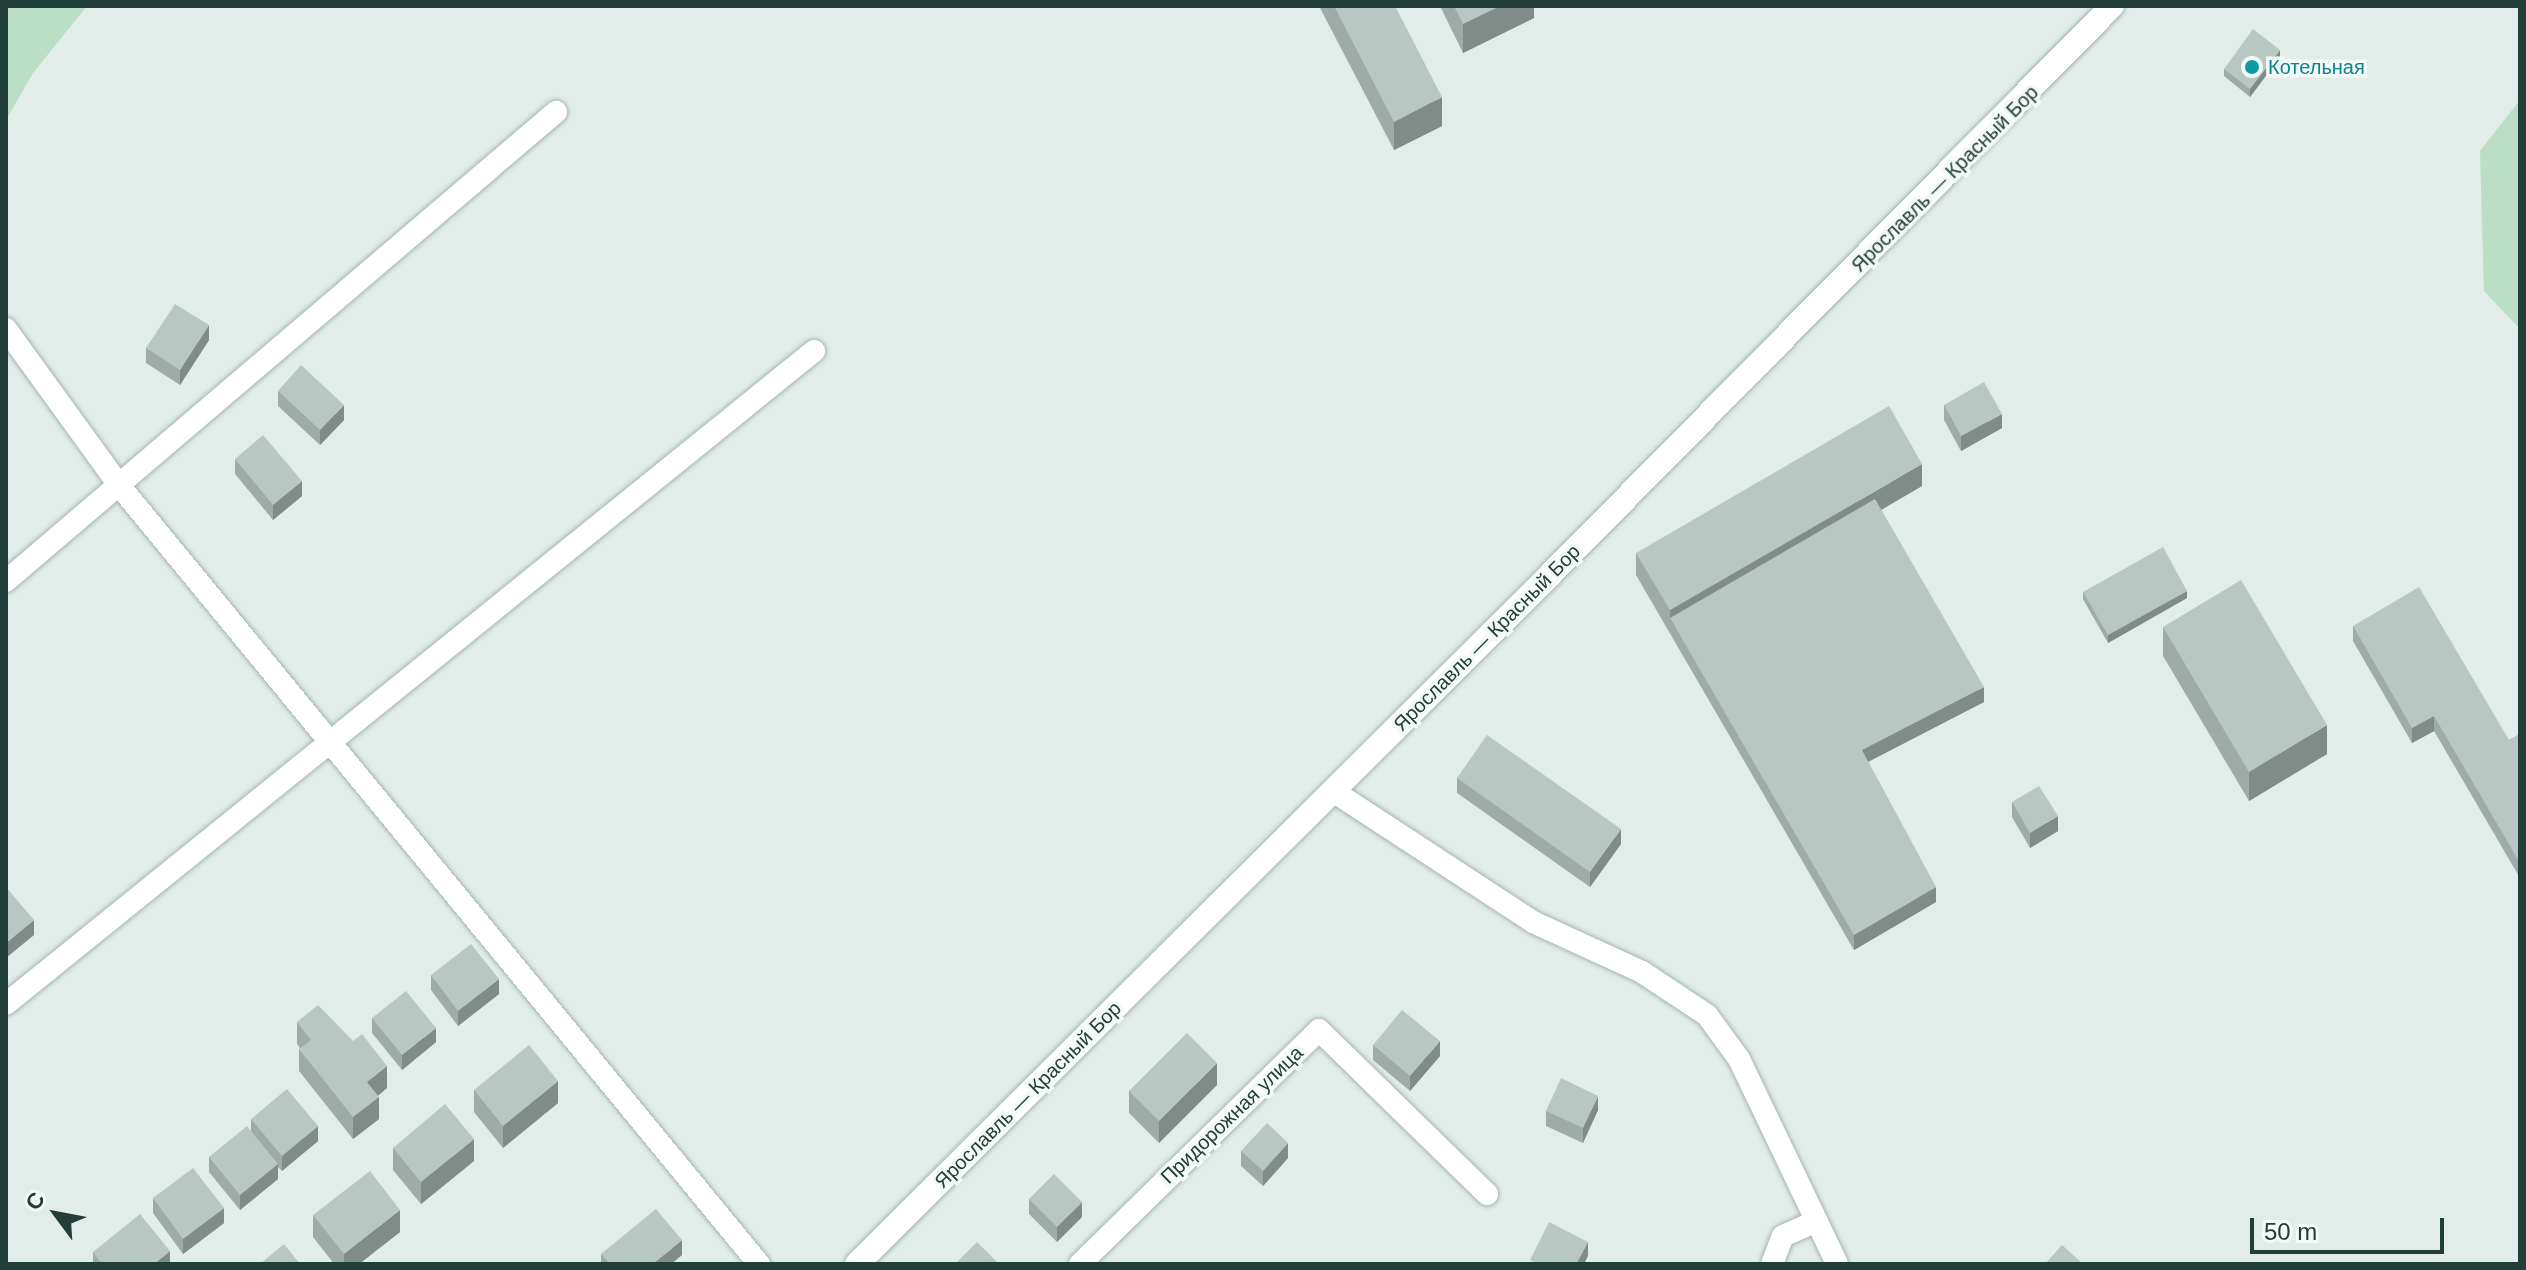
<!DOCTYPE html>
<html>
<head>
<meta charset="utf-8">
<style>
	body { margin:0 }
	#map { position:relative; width:2526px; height:1270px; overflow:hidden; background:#e2ede9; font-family:Arial,sans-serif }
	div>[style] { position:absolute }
	.green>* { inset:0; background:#bbdec7 }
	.roads { filter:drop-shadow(0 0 2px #a5b5b0) drop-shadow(0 0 2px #a5b5b0) }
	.street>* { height:22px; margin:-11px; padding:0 11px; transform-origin:11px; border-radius:11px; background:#fff }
	.secondary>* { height:24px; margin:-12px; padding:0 12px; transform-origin:12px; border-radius:12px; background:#fff }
	.wall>* { inset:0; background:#9eaba7 }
	.shaded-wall>* { inset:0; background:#818b88 }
	.building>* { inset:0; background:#b8c7c2 }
	.dots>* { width:22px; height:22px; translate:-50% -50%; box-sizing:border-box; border:4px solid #f3f9f6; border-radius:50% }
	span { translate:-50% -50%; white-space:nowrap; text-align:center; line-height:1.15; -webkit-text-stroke:7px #f3f9f6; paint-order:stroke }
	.culture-label { font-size:20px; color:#0d838f }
	.left { translate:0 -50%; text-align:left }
	.street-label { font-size:20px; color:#223e38 }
	.frame { position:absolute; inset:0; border:8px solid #223e38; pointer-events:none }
	.north { position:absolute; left:16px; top:1174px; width:80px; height:80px; -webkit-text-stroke:6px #f3f9f6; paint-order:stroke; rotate:302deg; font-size:22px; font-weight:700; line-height:32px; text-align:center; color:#223e38 }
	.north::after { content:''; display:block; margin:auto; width:28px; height:36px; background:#223e38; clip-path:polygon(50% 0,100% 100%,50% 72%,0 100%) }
	.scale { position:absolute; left:2250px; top:1218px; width:194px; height:36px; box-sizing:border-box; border:4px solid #223e38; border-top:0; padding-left:10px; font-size:24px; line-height:28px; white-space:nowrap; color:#223e38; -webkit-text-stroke:6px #f3f9f6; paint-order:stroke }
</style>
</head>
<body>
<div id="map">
	<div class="green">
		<i style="clip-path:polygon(6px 6px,87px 6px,33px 73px,6px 120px)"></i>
		<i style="clip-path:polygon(2520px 100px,2520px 329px,2484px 291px,2480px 151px)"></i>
	</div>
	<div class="roads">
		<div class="street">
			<i style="left:6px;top:329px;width:191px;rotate:54.1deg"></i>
			<i style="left:118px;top:484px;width:1010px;rotate:50.59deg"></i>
			<i style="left:6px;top:581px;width:723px;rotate:-40.46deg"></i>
			<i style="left:1333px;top:791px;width:239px;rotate:33.2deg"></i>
			<i style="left:1533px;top:922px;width:120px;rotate:24.6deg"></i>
			<i style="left:1642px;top:972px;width:78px;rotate:33.5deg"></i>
			<i style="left:1707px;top:1015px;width:54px;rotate:54deg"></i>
			<i style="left:1739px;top:1059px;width:227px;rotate:64.4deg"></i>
			<i style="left:6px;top:1004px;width:1039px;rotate:-38.94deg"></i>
			<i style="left:1080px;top:1264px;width:334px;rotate:-44.4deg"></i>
			<i style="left:1319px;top:1030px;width:235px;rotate:44.3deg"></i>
			<i style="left:1772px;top:1264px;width:30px;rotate:-69deg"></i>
			<i style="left:1783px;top:1236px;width:37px;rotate:-24deg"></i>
		</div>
		<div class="secondary">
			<i style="left:857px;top:1264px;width:979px;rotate:-44.83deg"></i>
			<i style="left:1551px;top:574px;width:798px;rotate:-45.36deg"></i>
		</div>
	</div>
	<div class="wall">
		<i style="clip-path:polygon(1319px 6px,1395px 6px,1442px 126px,1394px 150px)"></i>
		<i style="clip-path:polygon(1440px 6px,1534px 6px,1534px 18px,1463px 53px)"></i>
		<i style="clip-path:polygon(2280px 57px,2250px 97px,2224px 76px,2224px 69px)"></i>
		<i style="clip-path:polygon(209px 340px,180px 385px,146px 363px,146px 348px)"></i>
		<i style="clip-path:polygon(278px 391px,344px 420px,320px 445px,278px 406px)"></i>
		<i style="clip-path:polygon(1944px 405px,2002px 428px,1961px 451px,1944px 420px)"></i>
		<i style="clip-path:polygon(235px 459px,302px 496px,273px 520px,235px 474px)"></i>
		<i style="clip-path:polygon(1922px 486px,1881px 510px,1984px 702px,1868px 762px,1936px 902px,1854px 950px,1636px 575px,1636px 553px)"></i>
		<i style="clip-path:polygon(2083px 592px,2187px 598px,2108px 643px,2083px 599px)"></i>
		<i style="clip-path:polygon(2353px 626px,2509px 740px,2520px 734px,2520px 878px,2434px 731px,2412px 743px,2353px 641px)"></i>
		<i style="clip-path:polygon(2163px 627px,2327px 754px,2249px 801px,2163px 656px)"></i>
		<i style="clip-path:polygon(1457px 778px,1621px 844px,1590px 887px,1457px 793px)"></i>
		<i style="clip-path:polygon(2012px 802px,2058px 831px,2030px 848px,2012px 817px)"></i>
		<i style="clip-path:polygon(431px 975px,499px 994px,458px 1026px,431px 990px)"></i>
		<i style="clip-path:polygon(372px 1018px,436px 1042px,402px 1070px,372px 1033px)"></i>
		<i style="clip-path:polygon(297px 1022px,387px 1088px,378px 1096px,379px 1119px,353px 1139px,299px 1071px,299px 1049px,300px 1048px,297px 1044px)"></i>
		<i style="clip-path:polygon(1373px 1045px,1440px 1056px,1410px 1091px,1373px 1060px)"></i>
		<i style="clip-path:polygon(1217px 1085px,1159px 1143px,1129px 1113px,1129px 1091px)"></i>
		<i style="clip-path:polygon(474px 1090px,558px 1103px,503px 1148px,474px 1112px)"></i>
		<i style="clip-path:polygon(1598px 1110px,1583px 1143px,1546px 1126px,1546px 1111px)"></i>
		<i style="clip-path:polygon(251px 1119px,318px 1141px,282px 1171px,278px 1167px,278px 1179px,240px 1210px,209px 1172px,209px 1157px,251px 1131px)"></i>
		<i style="clip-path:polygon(393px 1148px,474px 1161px,421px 1204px,393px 1170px)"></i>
		<i style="clip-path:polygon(1241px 1151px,1288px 1158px,1263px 1186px,1241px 1166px)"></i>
		<i style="clip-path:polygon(153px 1198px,224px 1223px,183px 1254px,153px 1213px)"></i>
		<i style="clip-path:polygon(1029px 1199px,1082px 1217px,1057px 1242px,1029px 1214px)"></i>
		<i style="clip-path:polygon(313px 1215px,400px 1232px,359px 1264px,334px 1264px,313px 1237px)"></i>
		<i style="clip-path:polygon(93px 1252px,170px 1264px,93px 1264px)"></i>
		<i style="clip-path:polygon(601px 1254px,682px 1255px,671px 1264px,601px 1264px)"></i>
	</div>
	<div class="shaded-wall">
		<i style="clip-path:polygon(1500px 6px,1534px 6px,1534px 18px,1463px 53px,1463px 24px)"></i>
		<i style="clip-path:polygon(2280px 50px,2280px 57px,2250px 97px,2250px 89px)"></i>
		<i style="clip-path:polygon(1442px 97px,1442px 126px,1394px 150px,1394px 122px)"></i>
		<i style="clip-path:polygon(209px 325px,209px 340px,180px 385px,180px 370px)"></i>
		<i style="clip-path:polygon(344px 405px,344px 420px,320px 445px,320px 430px)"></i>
		<i style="clip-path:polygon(2002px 414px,2002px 428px,1961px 451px,1961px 436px)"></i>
		<i style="clip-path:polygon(1922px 464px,1922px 486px,1676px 629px,1670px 618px,1670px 610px)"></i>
		<i style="clip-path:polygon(302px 481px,302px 496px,273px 520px,273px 505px)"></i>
		<i style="clip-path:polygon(2187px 591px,2187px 598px,2108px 643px,2108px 635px)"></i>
		<i style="clip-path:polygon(1984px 687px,1984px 702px,1862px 765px,1862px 750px)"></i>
		<i style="clip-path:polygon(2434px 716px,2434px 731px,2412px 743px,2412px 728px)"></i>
		<i style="clip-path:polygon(2327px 725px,2327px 754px,2249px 801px,2249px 772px)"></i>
		<i style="clip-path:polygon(2058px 816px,2058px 831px,2030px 848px,2030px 833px)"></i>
		<i style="clip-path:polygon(1621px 829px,1621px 844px,1590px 887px,1590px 872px)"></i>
		<i style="clip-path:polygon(1936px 887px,1936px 902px,1854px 950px,1854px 935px)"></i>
		<i style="clip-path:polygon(34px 920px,34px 935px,6px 958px,6px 943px)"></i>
		<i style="clip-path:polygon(499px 979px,499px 994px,458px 1026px,458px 1011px)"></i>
		<i style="clip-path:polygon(436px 1028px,436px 1042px,402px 1070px,402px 1055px)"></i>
		<i style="clip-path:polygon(1440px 1041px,1440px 1056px,1410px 1091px,1410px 1076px)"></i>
		<i style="clip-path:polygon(1217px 1063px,1217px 1085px,1159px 1143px,1159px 1121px)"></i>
		<i style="clip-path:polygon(387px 1066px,387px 1088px,367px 1104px,367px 1082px)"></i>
		<i style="clip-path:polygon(558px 1081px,558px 1103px,503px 1148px,503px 1126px)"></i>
		<i style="clip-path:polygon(1598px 1096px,1598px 1110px,1583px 1143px,1583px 1128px)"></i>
		<i style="clip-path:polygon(379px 1097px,379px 1119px,353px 1139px,353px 1117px)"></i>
		<i style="clip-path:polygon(318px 1126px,318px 1141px,282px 1171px,282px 1156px)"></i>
		<i style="clip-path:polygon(474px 1139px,474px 1161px,421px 1204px,421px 1182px)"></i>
		<i style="clip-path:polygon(1288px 1143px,1288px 1158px,1263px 1186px,1263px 1171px)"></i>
		<i style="clip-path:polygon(278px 1164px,278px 1179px,240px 1210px,240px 1195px)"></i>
		<i style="clip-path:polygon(1082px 1202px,1082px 1217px,1057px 1242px,1057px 1227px)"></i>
		<i style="clip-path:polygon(224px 1208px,224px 1223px,183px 1254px,183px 1239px)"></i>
		<i style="clip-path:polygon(400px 1210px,400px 1232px,359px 1264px,344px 1264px,344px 1254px)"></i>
		<i style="clip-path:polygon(682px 1240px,682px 1255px,671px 1264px,653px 1264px)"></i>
		<i style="clip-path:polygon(1588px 1242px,1588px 1256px,1584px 1264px,1576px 1264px)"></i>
		<i style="clip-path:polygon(170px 1251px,170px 1264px,154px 1264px)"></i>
	</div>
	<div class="building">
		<i style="clip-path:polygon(1334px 6px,1395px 6px,1442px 97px,1394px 122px)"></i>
		<i style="clip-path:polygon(1454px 6px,1500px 6px,1463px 24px)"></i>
		<i style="clip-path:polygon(2253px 29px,2280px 50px,2250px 89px,2224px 69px)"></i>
		<i style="clip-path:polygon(175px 304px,209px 325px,180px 370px,146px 348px)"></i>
		<i style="clip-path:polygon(301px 365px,344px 405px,320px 430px,278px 391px)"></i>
		<i style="clip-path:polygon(1984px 382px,2002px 414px,1961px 436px,1944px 405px)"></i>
		<i style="clip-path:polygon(1889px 406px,1922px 464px,1670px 610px,1636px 553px)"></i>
		<i style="clip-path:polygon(263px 435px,302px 481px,273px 505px,235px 459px)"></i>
		<i style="clip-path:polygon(1875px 499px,1984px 687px,1862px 750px,1936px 887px,1854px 935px,1670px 618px)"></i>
		<i style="clip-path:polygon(2163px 547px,2187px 591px,2108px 635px,2083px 592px)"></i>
		<i style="clip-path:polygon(2241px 580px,2327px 725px,2249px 772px,2163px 627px)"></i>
		<i style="clip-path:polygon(2419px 587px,2509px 740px,2520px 734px,2520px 863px,2434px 716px,2412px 728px,2353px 626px)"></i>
		<i style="clip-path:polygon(1487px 735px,1621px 829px,1590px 872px,1457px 778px)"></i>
		<i style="clip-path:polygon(2039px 786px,2058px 816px,2030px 833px,2012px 802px)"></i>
		<i style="clip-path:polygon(6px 887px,34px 920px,6px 943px)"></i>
		<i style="clip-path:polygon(471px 944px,499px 979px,458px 1011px,431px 975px)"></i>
		<i style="clip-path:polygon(406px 991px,436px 1028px,402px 1055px,372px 1018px)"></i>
		<i style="clip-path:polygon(318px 1005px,353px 1041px,362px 1034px,387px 1066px,367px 1082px,379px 1097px,353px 1117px,299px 1049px,311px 1040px,297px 1022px)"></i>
		<i style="clip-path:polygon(1402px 1010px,1440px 1041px,1410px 1076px,1373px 1045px)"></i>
		<i style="clip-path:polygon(1187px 1033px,1217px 1063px,1159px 1121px,1129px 1091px)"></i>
		<i style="clip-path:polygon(529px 1045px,558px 1081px,503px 1126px,474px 1090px)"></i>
		<i style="clip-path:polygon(1561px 1078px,1598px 1096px,1583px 1128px,1546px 1111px)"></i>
		<i style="clip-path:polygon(287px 1089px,318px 1126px,282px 1156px,251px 1119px)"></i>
		<i style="clip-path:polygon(445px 1104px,474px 1139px,421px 1182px,393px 1148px)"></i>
		<i style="clip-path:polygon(1267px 1123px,1288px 1143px,1263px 1171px,1241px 1151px)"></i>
		<i style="clip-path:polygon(247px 1126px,278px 1164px,240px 1195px,209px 1157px)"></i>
		<i style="clip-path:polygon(193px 1168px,224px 1208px,183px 1239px,153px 1198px)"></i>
		<i style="clip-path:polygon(370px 1171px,400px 1210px,344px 1254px,313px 1215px)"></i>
		<i style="clip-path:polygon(1054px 1174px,1082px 1202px,1057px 1227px,1029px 1199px)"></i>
		<i style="clip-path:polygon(656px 1209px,682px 1240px,653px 1264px,610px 1264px,601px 1254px)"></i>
		<i style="clip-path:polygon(140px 1214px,170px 1251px,154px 1264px,102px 1264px,93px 1252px)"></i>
		<i style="clip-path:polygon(1549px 1222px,1588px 1242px,1576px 1264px,1538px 1264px,1530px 1260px)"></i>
		<i style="clip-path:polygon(977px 1242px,999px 1264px,955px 1264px)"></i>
		<i style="clip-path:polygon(284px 1244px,300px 1264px,260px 1264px)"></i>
		<i style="clip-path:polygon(2062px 1245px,2083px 1264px,2045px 1264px)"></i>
	</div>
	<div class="dots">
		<i style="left:2252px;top:67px;background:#0f9aa8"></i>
	</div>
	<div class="culture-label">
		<span class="left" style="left:2268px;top:67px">Котельная</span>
	</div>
	<div class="street-label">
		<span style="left:1945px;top:179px;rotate:-45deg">Ярославль — Красный Бор</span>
		<span style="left:1487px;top:638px;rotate:-45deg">Ярославль — Красный Бор</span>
		<span style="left:1028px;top:1095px;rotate:-45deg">Ярославль — Красный Бор</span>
		<span style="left:1232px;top:1115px;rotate:-44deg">Придорожная улица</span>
	</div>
	<div class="frame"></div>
	<div class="north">С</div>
	<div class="scale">50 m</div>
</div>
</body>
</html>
